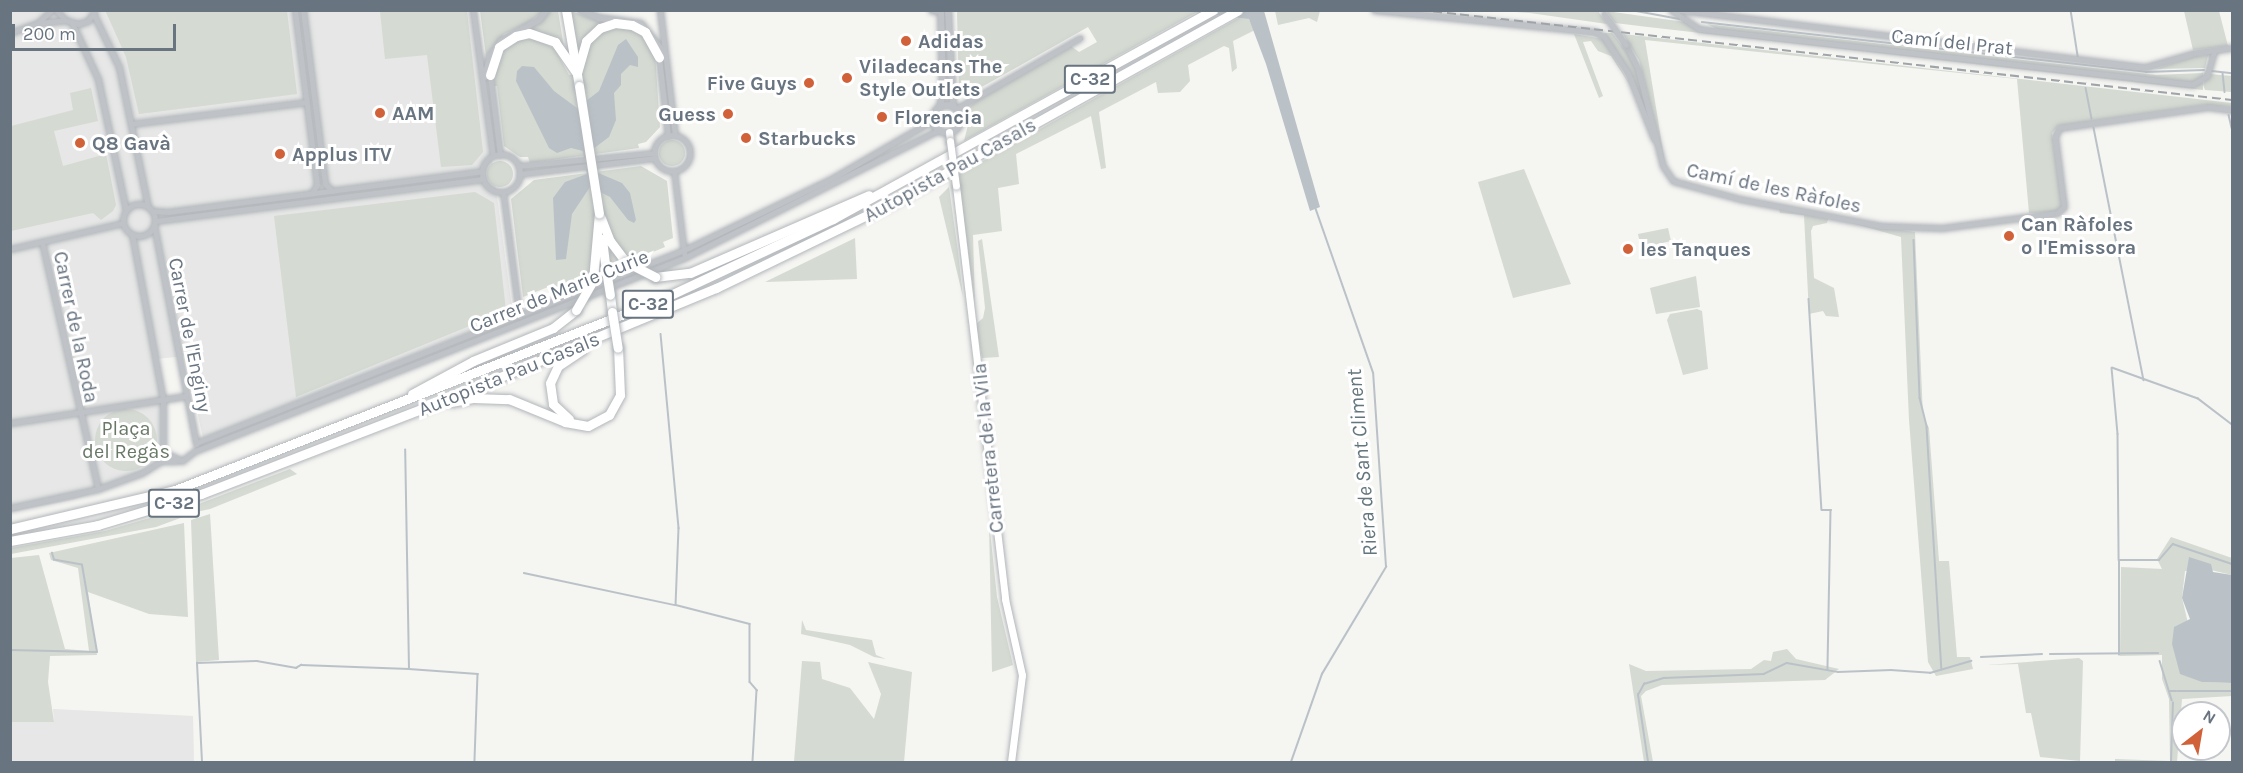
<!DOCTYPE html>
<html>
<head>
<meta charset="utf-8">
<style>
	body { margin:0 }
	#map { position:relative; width:2243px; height:773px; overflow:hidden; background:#f5f5f2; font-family:Karla,sans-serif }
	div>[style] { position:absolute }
	.built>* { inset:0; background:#e6e7e6 }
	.green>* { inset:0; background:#d5dad2 }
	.round { border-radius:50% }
	.water>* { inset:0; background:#bac2c8 }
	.stream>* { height:1.5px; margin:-0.75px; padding:0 0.75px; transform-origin:0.75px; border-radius:0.75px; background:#bac2c8 }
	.roads { filter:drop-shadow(0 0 2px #b2b6ba) drop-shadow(0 0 2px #b2b6ba) }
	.minor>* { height:5px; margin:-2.5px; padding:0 2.5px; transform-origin:2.5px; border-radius:2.5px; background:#bfc2c6 }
	.minor>.ring { margin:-2.5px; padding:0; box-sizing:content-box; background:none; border:5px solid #bfc2c6; border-radius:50% }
	.tertiary>* { height:6px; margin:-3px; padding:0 3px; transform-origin:3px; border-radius:3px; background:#bfc2c6 }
	.tertiary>.ring { margin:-3px; padding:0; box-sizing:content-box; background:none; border:6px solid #bfc2c6; border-radius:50% }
	.secondary>* { height:7px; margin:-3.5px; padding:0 3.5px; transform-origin:3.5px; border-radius:3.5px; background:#fff }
	.motorway>* { height:9px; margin:-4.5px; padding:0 4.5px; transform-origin:4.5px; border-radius:4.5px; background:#fff }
	.rail>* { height:1.5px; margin-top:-0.75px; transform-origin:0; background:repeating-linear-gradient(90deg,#9fa4a9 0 9px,transparent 0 13.5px) }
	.bridges { filter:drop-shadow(0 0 2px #b2b6ba) drop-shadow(0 0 2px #b2b6ba) }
	.minor-bridge>* { height:5px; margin:-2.5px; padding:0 2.5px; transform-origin:2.5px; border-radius:2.5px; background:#bfc2c6 }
	.secondary-bridge>* { height:7px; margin:-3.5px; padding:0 3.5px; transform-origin:3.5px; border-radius:3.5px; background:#fff }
	.motorway-bridge>* { height:9px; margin:-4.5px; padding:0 4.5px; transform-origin:4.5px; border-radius:4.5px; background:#fff }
	.dots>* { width:16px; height:16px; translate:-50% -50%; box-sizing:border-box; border:3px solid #fff; border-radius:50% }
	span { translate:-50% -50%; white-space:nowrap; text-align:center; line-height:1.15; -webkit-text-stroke:6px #fff; paint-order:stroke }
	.shield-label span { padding:2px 4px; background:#fff; border:2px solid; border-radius:4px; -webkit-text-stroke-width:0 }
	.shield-label { font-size:18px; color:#687480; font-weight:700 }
	.poi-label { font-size:20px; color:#687480; font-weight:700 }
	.left { translate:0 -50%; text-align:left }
	.right { translate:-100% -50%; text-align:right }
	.street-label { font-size:20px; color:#687480 }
	.park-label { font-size:20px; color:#697866 }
	.water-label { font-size:21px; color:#63757d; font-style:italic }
	.frame { position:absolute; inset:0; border:12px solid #687480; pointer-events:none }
	.north { position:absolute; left:2171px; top:701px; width:60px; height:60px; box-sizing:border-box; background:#fff; border:2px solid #c3c7cc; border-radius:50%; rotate:31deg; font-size:16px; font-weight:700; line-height:24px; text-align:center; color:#687480 }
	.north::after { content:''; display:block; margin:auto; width:21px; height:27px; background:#d06138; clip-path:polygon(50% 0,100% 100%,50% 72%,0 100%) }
	.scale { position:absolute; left:12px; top:24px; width:164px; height:27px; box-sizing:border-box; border:3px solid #687480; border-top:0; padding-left:8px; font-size:18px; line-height:21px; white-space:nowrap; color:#687480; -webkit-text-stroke:4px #fff; paint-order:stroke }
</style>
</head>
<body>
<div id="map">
	<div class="built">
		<i style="clip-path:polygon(11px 11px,472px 11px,513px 315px,203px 438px,185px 356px,156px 359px,163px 399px,163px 452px,172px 457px,171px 460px,161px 461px,150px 473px,73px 500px,11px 512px)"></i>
		<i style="clip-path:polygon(53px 709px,193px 716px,194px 762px,11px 762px,10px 722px,54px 722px)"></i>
	</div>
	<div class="green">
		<i style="clip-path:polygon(105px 10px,287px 11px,297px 94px,139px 114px,126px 57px)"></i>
		<i style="clip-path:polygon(380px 11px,467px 11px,483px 152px,472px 165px,441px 167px,427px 55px,385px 59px)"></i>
		<i style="clip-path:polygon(480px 11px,543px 11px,528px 23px,504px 34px,486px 56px)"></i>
		<i style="clip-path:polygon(551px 11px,558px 11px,564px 48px,545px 34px,529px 29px)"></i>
		<i style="clip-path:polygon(571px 11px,596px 20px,614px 21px,587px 36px,577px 52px)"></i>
		<i style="clip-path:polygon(957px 11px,1127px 12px,1197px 12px,964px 141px,969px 121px,967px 109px,976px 101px,1071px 46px,1079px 52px,1097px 42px,1088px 27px,964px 97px,959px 95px)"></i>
		<i style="clip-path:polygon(1275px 11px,1275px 10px,1320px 11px,1317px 22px,1309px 18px,1278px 25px)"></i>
		<i style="clip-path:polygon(1502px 11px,1598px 11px,1607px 24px,1530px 13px)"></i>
		<i style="clip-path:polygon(1606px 11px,1685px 22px,1697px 30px,1717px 29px,1707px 24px,2156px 75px,2203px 73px,2203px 90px,1648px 27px,1615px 23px)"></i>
		<i style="clip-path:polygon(2184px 11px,2219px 11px,2228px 46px,2193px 50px)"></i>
		<i style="clip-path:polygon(1242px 16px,1249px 19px,1255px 30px,1233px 41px,1237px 68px,1232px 72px,1229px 48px,1224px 46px,1188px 65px,1190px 81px,1180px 92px,1158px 93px,1156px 82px,1099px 112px,1106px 168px,1101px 169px,1091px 116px,1016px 154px,1019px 184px,998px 188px,1002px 231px,973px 235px,975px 304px,958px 175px)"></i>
		<i style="clip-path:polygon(618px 27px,629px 27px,644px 35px,655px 53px,660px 127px,646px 142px,638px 144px,639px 148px,530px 163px,528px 157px,520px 157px,504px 146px,497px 86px,492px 86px,491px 77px,501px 49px,524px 37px,536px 38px,555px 49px,569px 75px,582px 73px,587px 45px,602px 32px)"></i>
		<i style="clip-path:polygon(1604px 33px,1612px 33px,1629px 55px,1638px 73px,1649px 121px,1638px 90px)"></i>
		<i style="clip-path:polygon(1574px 34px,1603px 39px,1634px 91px,1611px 56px,1598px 51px,1591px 41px,1583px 42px,1603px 96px,1599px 98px)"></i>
		<i style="clip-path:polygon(1623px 34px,2232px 103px,2232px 107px,2206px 105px,2058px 126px,2052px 133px,2062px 206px,2056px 212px,2029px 213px,2017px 79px,1645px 40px,1665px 163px,1639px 60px)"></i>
		<i style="clip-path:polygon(2208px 55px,2205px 68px,2155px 69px,2195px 56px)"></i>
		<i style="clip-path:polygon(2210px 74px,2232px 76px,2232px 92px,2205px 90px,2203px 84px)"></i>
		<i style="clip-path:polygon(91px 88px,98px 121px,54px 131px,63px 166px,106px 154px,116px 205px,113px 211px,101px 220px,93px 213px,11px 231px,11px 126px,73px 110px,70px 93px)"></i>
		<i class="round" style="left:659px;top:140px;width:26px;height:26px"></i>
		<i class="round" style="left:487px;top:161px;width:26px;height:26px"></i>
		<i style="clip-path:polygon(641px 166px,667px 181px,673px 238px,663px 242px,665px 247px,555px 293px,548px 287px,523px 297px,511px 199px,534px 180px)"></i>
		<i style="clip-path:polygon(1524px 169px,1571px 284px,1513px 298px,1478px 182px)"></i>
		<i style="clip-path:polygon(949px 187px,958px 252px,963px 297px,939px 197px)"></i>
		<i style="clip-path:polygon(475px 192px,494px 203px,506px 311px,296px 397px,274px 216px)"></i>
		<i style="clip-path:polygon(1779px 209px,1828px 219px,1827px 223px,1813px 226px,1811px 231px,1814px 278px,1834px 288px,1839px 317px,1826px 316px,1823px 311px,1809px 314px,1804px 215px,1780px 213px)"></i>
		<i style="clip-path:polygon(1852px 223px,1915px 232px,1923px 416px,1929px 428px,1939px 561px,1949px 561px,1957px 657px,1970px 657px,1973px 669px,1936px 676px,1928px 662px,1909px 420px,1901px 237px)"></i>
		<i style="clip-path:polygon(1668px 228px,1671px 241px,1641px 248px,1638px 234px)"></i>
		<i style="clip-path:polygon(855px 238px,857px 279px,765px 282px)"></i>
		<i style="clip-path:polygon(982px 239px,999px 357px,982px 358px,976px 324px,983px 318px,985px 308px,978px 241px)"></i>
		<i style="clip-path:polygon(1696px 276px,1700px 307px,1656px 314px,1650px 288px)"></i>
		<i style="clip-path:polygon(1697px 309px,1702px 311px,1708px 369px,1683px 375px,1667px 320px,1670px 314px)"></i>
		<i class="round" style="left:95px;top:409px;width:62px;height:62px"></i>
		<i style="clip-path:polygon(290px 469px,297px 474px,210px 509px,196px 512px,191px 507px)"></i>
		<i style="clip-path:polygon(184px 508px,183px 517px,156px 527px,11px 554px,11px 548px,105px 531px)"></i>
		<i style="clip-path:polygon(210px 514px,219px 660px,196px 662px,191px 520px)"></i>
		<i style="clip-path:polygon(989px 521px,997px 597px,1013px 665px,992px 672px)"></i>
		<i style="clip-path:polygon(184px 523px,188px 617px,149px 614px,88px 592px,97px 655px,50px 656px,48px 682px,54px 722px,11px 722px,11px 558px,39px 555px,65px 649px,89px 651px,78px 568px,51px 560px,49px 553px)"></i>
		<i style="clip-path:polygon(2171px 537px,2232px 558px,2232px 575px,2211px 570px,2185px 571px,2182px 598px,2202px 682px,2232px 683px,2232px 696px,2182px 699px,2177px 762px,2115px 762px,2115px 759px,2170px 761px,2169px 699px,2162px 679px,2162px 655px,2120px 656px,2121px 567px,2162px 569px,2157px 559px)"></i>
		<i style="clip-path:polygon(802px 620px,806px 630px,872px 640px,876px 655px,886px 659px,874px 657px,850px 645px,801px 634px)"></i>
		<i style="clip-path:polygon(1787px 649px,1796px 659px,1839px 669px,1825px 680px,1662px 685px,1646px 691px,1641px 696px,1653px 762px,1644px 762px,1629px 664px,1646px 671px,1751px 669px,1764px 660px,1771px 661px,1773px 652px)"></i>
		<i style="clip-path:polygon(2079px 658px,2083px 661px,2080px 761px,2040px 757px,2031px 713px,2026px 713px,2018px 664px,1987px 665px)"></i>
		<i style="clip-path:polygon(802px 661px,820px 662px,822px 679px,850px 688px,874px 719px,881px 694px,868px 662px,912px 672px,904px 762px,794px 762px)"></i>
	</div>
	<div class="water">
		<i style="clip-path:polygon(1186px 11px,1264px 11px,1320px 207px,1310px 211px,1266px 64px,1249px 19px)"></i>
		<i style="clip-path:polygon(626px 39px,638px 57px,638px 67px,630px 65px,621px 74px,621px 85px,614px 93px,616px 120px,609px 137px,593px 149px,596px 172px,622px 183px,630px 193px,636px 220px,634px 223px,628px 220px,610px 197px,590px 187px,572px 214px,566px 259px,556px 260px,553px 198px,565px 182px,587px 174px,583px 151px,571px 148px,557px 153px,549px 148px,516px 81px,517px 71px,522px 66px,534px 67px,554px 91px,577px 108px,599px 91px,618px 45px)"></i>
		<i style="clip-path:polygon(2189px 557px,2211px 564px,2213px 572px,2232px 575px,2232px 683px,2202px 682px,2180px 674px,2172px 644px,2174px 627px,2190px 619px,2182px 598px)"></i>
	</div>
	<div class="stream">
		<i style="left:1631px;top:10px;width:49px;rotate:10.6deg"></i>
		<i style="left:2071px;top:10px;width:47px;rotate:81.3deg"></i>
		<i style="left:1702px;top:22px;width:447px;rotate:6.4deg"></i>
		<i style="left:2146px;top:72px;width:58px;rotate:-2deg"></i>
		<i style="left:2212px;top:71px;width:20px;rotate:6deg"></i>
		<i style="left:2223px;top:73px;width:19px;rotate:84deg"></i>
		<i style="left:2086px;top:88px;width:31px;rotate:79deg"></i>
		<i style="left:2229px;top:115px;width:13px;rotate:77deg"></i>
		<i style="left:2094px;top:128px;width:257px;rotate:78.8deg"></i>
		<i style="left:1914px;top:240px;width:158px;rotate:87.8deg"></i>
		<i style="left:1920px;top:398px;width:30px;rotate:76deg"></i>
		<i style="left:1927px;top:427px;width:243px;rotate:86.5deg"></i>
		<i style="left:1809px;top:299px;width:211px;rotate:86.5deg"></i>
		<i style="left:1822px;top:510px;width:9px"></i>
		<i style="left:1831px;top:510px;width:160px;rotate:91.1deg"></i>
		<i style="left:661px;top:334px;width:195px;rotate:84.7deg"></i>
		<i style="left:679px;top:528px;width:77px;rotate:92.2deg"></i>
		<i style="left:676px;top:605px;width:76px;rotate:14.4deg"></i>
		<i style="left:750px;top:624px;width:58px;rotate:90deg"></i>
		<i style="left:750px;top:682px;width:11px;rotate:49deg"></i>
		<i style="left:757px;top:690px;width:72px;rotate:93.2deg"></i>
		<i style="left:2232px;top:425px;width:43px;rotate:-142.6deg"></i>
		<i style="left:2198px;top:399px;width:91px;rotate:-160.2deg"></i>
		<i style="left:2112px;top:368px;width:66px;rotate:84.8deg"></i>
		<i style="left:2118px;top:434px;width:126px;rotate:89.5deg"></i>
		<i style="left:2119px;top:560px;width:40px"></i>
		<i style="left:2159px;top:560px;width:21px;rotate:-49deg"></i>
		<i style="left:2173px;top:544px;width:62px;rotate:18.7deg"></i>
		<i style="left:524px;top:573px;width:154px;rotate:12deg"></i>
		<i style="left:10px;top:650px;width:87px;rotate:1.3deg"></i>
		<i style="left:97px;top:652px;width:88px;rotate:-99.8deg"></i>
		<i style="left:82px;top:565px;width:28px;rotate:-170deg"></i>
		<i style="left:54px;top:560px;width:7px;rotate:-106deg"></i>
		<i style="left:2050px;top:654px;width:108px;rotate:-0.5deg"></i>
		<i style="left:2119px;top:655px;width:94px;rotate:-90deg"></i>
		<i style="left:1981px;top:657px;width:61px;rotate:-2.8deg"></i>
		<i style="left:2160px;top:661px;width:41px;rotate:72.9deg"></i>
		<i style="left:409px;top:669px;width:69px;rotate:4.1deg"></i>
		<i style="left:478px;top:674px;width:88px;rotate:92deg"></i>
		<i style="left:2170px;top:691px;width:6px"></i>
		<i style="left:2178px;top:691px;width:54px"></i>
		<i style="left:202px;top:762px;width:99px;rotate:-92.9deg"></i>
		<i style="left:197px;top:663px;width:60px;rotate:-1.9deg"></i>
		<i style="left:257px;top:661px;width:40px;rotate:10deg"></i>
		<i style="left:296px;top:668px;width:6px;rotate:-31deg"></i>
		<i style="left:301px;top:665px;width:108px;rotate:2.1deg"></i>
		<i style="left:409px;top:669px;width:219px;rotate:-91deg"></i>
		<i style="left:1291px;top:762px;width:93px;rotate:-70.6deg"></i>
		<i style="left:1322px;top:674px;width:125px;rotate:-59.1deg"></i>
		<i style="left:1386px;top:567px;width:194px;rotate:-93.8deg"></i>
		<i style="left:1373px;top:373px;width:176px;rotate:-109.3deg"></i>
		<i style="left:1648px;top:762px;width:68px;rotate:-98.5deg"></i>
		<i style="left:1638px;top:695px;width:13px;rotate:-61deg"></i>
		<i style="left:1644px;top:684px;width:21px;rotate:-17deg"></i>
		<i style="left:1664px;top:678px;width:100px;rotate:-2.3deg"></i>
		<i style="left:1764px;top:674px;width:25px;rotate:-26deg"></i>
		<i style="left:1787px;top:663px;width:52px;rotate:10deg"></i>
		<i style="left:1838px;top:672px;width:53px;rotate:-2.2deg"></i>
		<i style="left:1891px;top:670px;width:39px;rotate:4deg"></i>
		<i style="left:1930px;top:673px;width:43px;rotate:-16.3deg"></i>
		<i style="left:2171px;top:762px;width:59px;rotate:-88.1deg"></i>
	</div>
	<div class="roads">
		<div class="minor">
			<i style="left:56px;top:10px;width:13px;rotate:48deg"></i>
			<i style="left:65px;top:20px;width:14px;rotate:17deg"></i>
			<i style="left:78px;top:24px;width:10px;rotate:-17deg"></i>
			<i style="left:88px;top:21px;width:11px;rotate:-56deg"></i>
			<i style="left:295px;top:10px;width:176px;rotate:82.8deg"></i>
			<i style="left:317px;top:185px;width:9px;rotate:122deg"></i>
			<i style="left:303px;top:10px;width:175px;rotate:82.8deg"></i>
			<i style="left:325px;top:184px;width:10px;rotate:45deg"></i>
			<i style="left:473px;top:10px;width:147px;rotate:82.2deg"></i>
			<i style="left:660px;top:10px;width:126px;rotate:83.2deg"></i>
			<i style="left:931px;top:10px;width:10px;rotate:11deg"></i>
			<i style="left:1374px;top:10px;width:222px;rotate:5.7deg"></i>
			<i style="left:1595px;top:32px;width:10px;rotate:29deg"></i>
			<i style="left:1604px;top:37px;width:43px;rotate:56.3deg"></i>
			<i style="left:1628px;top:73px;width:71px;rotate:68.5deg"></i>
			<i style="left:1671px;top:10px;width:34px;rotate:34deg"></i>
			<i style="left:1699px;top:29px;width:497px;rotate:6.4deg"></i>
			<i style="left:2193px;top:84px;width:16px;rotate:-30deg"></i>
			<i style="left:2207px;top:76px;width:25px;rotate:-74deg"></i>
			<i style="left:1679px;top:10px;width:470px;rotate:7deg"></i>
			<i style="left:2146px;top:67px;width:51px;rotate:-15.9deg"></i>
			<i style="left:2195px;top:53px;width:37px;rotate:-8deg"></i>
			<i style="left:93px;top:13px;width:60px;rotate:64.3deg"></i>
			<i style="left:119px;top:67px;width:143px;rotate:78.3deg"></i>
			<i style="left:39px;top:22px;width:18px;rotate:-43deg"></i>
			<i style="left:72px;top:23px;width:62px;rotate:65.1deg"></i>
			<i style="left:98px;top:79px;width:135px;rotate:78deg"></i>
			<i style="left:10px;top:33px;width:30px;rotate:-20deg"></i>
			<i style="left:38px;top:23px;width:27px;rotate:-6deg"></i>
			<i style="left:1626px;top:45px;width:28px;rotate:64deg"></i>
			<i style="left:1638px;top:70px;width:99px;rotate:75.4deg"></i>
			<i style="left:1663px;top:166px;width:18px;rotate:56deg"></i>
			<i style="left:1673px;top:181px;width:69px;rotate:15deg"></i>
			<i style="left:1740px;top:199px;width:144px;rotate:10.8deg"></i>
			<i style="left:1881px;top:226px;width:61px;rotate:1.9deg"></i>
			<i style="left:1942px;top:228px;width:116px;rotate:-7.4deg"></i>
			<i style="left:2057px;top:213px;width:9px;rotate:-41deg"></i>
			<i style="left:2064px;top:207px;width:71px;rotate:-97.3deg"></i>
			<i style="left:2055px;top:137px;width:10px;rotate:-66deg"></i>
			<i style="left:2059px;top:128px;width:150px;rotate:-8deg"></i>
			<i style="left:2208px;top:107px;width:24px;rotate:7deg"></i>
			<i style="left:659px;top:57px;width:80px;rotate:83.5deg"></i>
			<i style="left:490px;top:75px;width:81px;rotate:82.9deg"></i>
			<i style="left:956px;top:109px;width:143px;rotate:-29.8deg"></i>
			<i style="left:131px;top:124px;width:177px;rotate:-7.1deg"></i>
			<i class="ring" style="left:654px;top:135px;width:31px;height:31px"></i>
			<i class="ring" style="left:482px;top:154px;width:33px;height:33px"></i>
			<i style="left:518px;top:166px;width:137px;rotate:-5.5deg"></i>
			<i style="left:674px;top:171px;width:83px;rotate:83deg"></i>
			<i style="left:519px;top:174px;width:137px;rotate:-6.7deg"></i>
			<i style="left:503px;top:192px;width:125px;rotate:82.6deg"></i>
			<i class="ring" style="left:123px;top:204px;width:27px;height:27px"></i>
			<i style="left:152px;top:211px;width:16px;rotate:4deg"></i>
			<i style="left:168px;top:212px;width:317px;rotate:-7.4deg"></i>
			<i style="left:155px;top:221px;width:331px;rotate:-7.3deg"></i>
			<i style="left:154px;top:225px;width:223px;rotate:79.1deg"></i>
			<i style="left:132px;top:234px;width:168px;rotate:79.4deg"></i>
			<i style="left:163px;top:399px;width:53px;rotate:90deg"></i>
			<i style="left:163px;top:452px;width:21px;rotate:25deg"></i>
			<i style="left:42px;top:242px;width:253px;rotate:77.2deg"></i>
			<i style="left:10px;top:249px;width:116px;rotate:-13deg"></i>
			<i style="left:10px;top:423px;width:178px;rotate:-8.7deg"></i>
			<i style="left:196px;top:443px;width:525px;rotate:-21.58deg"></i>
			<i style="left:684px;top:250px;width:163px;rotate:-25.8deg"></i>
			<i style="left:831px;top:179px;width:118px;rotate:-30deg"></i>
			<i style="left:182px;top:461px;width:16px;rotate:-38deg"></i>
			<i style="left:195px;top:451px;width:526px;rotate:-21.54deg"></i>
			<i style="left:684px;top:258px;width:285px;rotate:-26.7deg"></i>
			<i style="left:10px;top:508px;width:90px;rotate:-12.2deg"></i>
			<i style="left:98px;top:489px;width:47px;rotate:-20deg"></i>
			<i style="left:142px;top:473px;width:22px;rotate:-32deg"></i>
			<i style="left:161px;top:461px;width:16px"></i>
		</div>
		<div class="tertiary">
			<i style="left:580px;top:10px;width:21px;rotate:23deg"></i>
			<i style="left:599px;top:18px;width:42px;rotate:8.1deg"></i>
			<i style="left:641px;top:24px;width:38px;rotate:51deg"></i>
			<i style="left:948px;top:10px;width:97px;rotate:87deg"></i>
			<i style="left:485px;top:77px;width:21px;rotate:-76deg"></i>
			<i style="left:490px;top:57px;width:19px;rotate:-55deg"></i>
			<i style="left:501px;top:41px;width:43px;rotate:-28.9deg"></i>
			<i style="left:539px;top:20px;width:13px;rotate:-51deg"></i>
			<i class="ring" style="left:933px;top:105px;width:22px;height:22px"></i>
			<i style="left:940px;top:107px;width:13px;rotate:-77deg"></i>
			<i style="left:943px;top:94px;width:84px;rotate:-91.4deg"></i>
		</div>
		<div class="secondary">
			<i style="left:949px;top:132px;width:9px;rotate:84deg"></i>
			<i style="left:956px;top:186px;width:416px;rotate:83.2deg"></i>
			<i style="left:1005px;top:599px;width:78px;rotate:77.4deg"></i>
			<i style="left:1022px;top:675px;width:88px;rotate:97.2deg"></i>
		</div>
		<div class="motorway">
			<i style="left:566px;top:10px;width:77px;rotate:80.3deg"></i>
			<i style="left:577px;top:73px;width:33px;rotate:-74deg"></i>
			<i style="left:586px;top:41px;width:19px;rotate:-43deg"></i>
			<i style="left:600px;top:28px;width:16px;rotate:-18deg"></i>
			<i style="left:615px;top:23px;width:17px;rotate:7deg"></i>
			<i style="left:632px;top:25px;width:15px;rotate:28deg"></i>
			<i style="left:645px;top:32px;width:29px;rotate:61deg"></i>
			<i style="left:490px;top:75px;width:29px;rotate:-72deg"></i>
			<i style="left:499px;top:47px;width:20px;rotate:-33deg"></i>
			<i style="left:516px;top:36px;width:13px;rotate:-13deg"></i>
			<i style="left:529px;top:33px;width:28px;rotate:19deg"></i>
			<i style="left:555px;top:42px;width:38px;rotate:55deg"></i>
			<i style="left:601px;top:218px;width:25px;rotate:69deg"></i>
			<i style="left:610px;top:241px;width:26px;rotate:53deg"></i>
			<i style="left:602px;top:239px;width:31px;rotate:83deg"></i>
			<i style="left:655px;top:277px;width:35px;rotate:-7deg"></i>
			<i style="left:690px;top:273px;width:195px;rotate:-23.5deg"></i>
			<i style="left:593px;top:280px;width:67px;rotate:-84.9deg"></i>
			<i style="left:610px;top:295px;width:17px;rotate:83deg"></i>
			<i style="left:412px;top:394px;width:69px;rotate:-28.4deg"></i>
			<i style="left:473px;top:361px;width:87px;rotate:-22.4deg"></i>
			<i style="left:553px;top:328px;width:29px;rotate:-38deg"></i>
			<i style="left:451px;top:402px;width:22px;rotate:-10deg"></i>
			<i style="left:473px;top:398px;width:36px;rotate:2deg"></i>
			<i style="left:509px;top:399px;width:61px;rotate:22.3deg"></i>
			<i style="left:565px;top:422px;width:23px;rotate:10deg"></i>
			<i style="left:588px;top:426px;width:24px;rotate:-28deg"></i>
			<i style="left:609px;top:415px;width:23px;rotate:-61deg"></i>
			<i style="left:620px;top:395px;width:47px;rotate:-92.4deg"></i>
			<i style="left:569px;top:419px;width:22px;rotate:-137deg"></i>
			<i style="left:553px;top:404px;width:21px;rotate:-98deg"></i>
			<i style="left:550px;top:383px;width:19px;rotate:-65deg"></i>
			<i style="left:558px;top:366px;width:30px;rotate:-34deg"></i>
			<i style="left:10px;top:529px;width:170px;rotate:-13.3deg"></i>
			<i style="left:175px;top:490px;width:523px;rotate:-21.41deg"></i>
			<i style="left:662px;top:299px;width:189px;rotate:-25.1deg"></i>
			<i style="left:833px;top:219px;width:434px;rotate:-28.8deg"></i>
			<i style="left:10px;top:541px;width:89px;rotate:-10.3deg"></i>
			<i style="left:98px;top:525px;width:108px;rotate:-16.8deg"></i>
			<i style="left:201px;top:494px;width:253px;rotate:-21.1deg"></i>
			<i style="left:437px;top:403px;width:302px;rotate:-22.4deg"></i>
			<i style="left:716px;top:288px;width:193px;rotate:-25.8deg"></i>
			<i style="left:890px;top:204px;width:398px;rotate:-29.1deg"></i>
		</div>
	</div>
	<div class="rail">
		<i style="left:1420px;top:10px;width:817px;rotate:6.32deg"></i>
	</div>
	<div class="bridges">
		<div class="minor-bridge">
			<i style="left:1604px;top:14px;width:38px;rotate:55deg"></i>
		</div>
		<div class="secondary-bridge">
			<i style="left:950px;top:141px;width:45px;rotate:82.4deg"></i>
		</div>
		<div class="motorway-bridge">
			<i style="left:579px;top:86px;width:129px;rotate:81.1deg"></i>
			<i style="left:626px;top:262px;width:33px;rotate:27deg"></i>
			<i style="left:606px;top:270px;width:25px;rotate:81deg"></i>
			<i style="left:576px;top:310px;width:34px;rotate:-60deg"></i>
			<i style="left:612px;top:312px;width:36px;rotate:81deg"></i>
		</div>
	</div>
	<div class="dots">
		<i style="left:906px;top:41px;background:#d06138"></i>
		<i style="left:847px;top:78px;background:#d06138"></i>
		<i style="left:809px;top:83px;background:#d06138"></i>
		<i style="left:380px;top:113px;background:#d06138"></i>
		<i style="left:728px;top:114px;background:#d06138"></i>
		<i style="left:882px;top:117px;background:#d06138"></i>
		<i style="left:746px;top:138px;background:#d06138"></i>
		<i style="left:80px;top:143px;background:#d06138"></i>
		<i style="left:280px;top:154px;background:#d06138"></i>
		<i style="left:2009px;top:236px;background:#d06138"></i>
		<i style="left:1628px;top:249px;background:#d06138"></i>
	</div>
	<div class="shield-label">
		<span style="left:1090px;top:79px">C-32</span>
		<span style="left:648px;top:304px">C-32</span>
		<span style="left:174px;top:503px">C-32</span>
	</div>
	<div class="poi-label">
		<span class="left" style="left:918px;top:41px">Adidas</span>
		<span class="left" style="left:859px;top:78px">Viladecans The<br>Style Outlets</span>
		<span class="right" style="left:797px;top:83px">Five Guys</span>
		<span class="left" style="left:392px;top:113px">AAM</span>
		<span class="right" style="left:716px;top:114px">Guess</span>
		<span class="left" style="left:894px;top:117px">Florencia</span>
		<span class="left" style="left:758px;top:138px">Starbucks</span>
		<span class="left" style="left:92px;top:143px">Q8 Gavà</span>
		<span class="left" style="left:292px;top:154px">Applus ITV</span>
		<span class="left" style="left:2021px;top:236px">Can Ràfoles<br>o l'Emissora</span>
		<span class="left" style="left:1640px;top:249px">les Tanques</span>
	</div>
	<div class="street-label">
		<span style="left:1952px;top:42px;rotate:6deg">Camí del Prat</span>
		<span style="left:950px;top:170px;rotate:-29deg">Autopista Pau Casals</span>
		<span style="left:1774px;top:188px;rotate:12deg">Camí de les Ràfoles</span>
		<span style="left:559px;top:291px;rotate:-22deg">Carrer de Marie Curie</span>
		<span style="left:76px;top:327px;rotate:78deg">Carrer de la Roda</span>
		<span style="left:190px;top:335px;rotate:79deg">Carrer de l'Enginy</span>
		<span style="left:509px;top:374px;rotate:-22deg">Autopista Pau Casals</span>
		<span style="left:988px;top:448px;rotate:-96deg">Carretera de la Vila</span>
	</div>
	<div class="park-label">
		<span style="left:126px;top:440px">Plaça<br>del Regàs</span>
	</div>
	<div class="water-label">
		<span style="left:1362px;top:463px;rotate:-95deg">Riera de Sant Climent</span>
	</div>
	<div class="frame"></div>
	<div class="north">N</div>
	<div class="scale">200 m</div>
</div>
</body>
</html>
